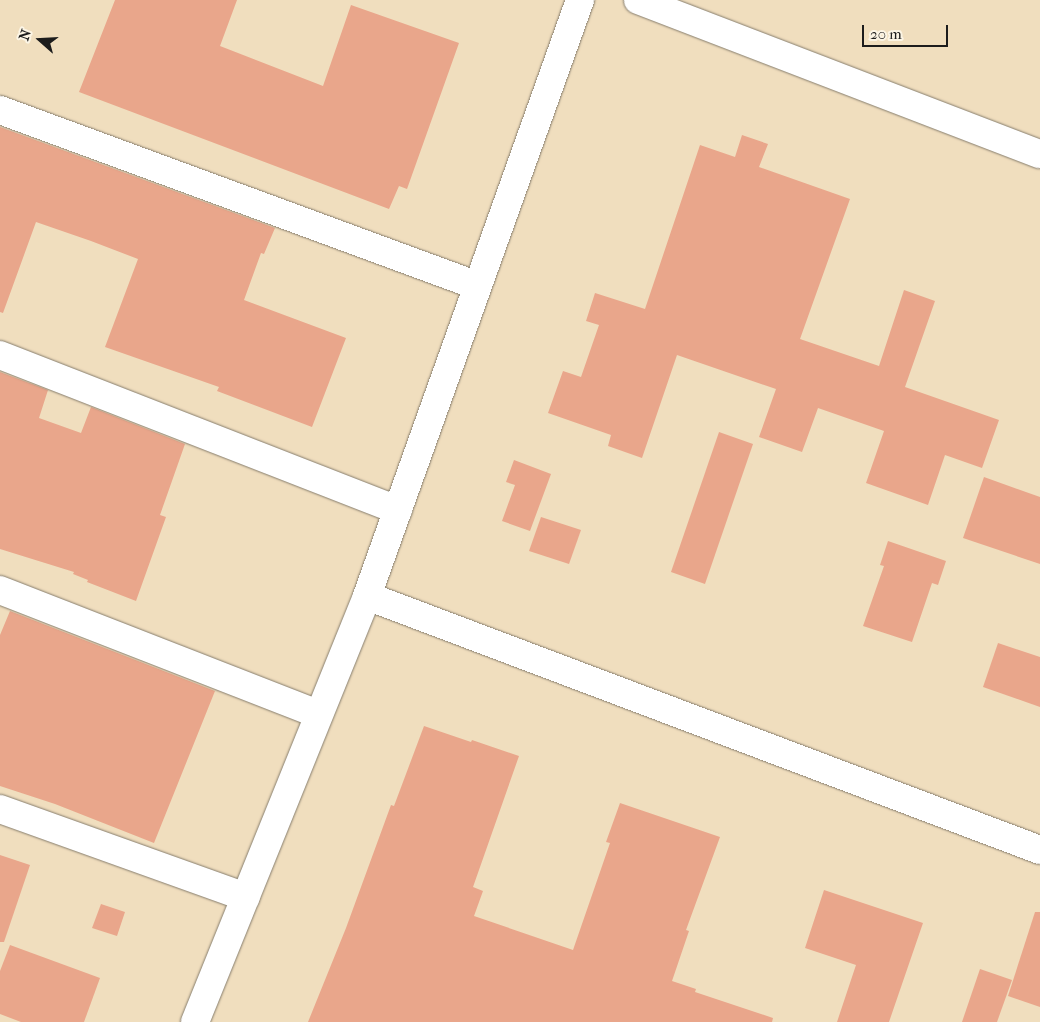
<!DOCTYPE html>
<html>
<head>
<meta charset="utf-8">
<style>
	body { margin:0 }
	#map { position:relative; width:1040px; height:1022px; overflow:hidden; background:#f0debe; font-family:"IM FELL French Canon",serif }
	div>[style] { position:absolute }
	.building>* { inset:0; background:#e9a68b }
	.roads { filter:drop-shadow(0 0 1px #867d6d) drop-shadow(0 0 1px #867d6d) }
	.minor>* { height:28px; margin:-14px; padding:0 14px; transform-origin:14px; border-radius:14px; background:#fff }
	span { translate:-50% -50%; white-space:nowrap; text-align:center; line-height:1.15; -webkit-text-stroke:5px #fcf5e5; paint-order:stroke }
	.north { position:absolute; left:15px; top:15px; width:50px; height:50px; -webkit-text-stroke:4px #fcf5e5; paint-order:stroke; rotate:289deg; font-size:14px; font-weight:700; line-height:20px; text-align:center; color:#1c1c1c }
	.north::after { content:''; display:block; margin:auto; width:18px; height:22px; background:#1c1c1c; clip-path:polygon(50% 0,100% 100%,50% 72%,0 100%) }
	.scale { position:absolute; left:862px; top:25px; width:86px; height:22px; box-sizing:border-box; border:2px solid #1c1c1c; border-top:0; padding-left:6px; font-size:15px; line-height:18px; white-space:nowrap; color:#1c1c1c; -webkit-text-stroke:4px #fcf5e5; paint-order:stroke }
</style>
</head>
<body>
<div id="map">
	<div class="building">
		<i style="clip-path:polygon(115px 0,237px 0,220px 46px,323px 86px,351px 5px,459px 43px,407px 189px,399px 186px,389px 209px,79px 92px)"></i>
		<i style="clip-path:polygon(0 127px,275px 228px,264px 254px,261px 253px,244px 300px,346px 338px,312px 427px,217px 391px,219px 387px,105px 347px,138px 259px,91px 241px,36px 222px,3px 313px,0 312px)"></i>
		<i style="clip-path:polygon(742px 135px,768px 144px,759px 167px,850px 199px,800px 339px,879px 366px,904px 290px,935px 301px,905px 387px,999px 420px,982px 468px,945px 455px,928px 505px,866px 483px,884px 431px,818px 408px,802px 452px,759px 437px,776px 389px,677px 355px,642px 458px,608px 446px,611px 435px,548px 413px,563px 371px,581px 377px,599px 325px,586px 321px,595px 293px,645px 309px,700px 145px,735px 157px)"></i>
		<i style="clip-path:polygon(0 372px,48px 390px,39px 418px,81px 433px,91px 407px,185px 444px,160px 515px,166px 517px,136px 601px,87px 582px,88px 580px,73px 574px,74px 572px,0 549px)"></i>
		<i style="clip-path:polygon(719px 432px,753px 444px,705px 584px,671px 572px)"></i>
		<i style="clip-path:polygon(514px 460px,551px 474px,530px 531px,502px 521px,515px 485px,506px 482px)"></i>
		<i style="clip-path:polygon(984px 477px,1040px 497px,1040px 564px,963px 538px)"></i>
		<i style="clip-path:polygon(541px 517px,581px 530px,569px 564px,529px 551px)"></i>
		<i style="clip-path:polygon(888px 541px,946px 561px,938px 585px,932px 583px,912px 642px,863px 626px,884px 566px,880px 565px)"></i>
		<i style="clip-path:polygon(10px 611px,215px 691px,154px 843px,55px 804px,0 786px,0 635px)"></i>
		<i style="clip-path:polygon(998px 643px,1040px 657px,1040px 707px,983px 687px)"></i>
		<i style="clip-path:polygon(424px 726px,471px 742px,472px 740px,519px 756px,473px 887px,483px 891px,474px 916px,573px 950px,610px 843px,606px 842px,620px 803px,720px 837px,686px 930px,689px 931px,672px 981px,696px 989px,695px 992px,773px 1018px,772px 1022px,308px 1022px,346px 928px,391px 805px,394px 806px)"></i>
		<i style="clip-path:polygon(0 855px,30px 865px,4px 942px,0 942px)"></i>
		<i style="clip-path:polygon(824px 890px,923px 923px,889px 1022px,837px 1022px,856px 965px,805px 948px)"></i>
		<i style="clip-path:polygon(101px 904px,125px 912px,117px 936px,92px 928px)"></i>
		<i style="clip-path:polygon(1035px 912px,1040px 912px,1040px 1007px,1008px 996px)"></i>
		<i style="clip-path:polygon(10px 945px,100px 978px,84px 1022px,21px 1022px,0 1014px,0 971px)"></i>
		<i style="clip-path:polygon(980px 969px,1012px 980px,997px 1022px,962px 1022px)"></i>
	</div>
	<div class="roads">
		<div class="minor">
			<i style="left:638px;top:0;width:430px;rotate:21deg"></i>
			<i style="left:0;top:110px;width:509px;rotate:20.21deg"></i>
			<i style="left:0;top:355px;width:427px;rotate:21.3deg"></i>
			<i style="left:0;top:590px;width:341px;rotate:21.3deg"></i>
			<i style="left:367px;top:596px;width:719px;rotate:20.68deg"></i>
			<i style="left:0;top:809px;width:261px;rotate:19.7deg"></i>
			<i style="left:195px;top:1022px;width:459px;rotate:-68deg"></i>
			<i style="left:367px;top:596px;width:633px;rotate:-70.33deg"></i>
		</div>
	</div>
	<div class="north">N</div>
	<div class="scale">20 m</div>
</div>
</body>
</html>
